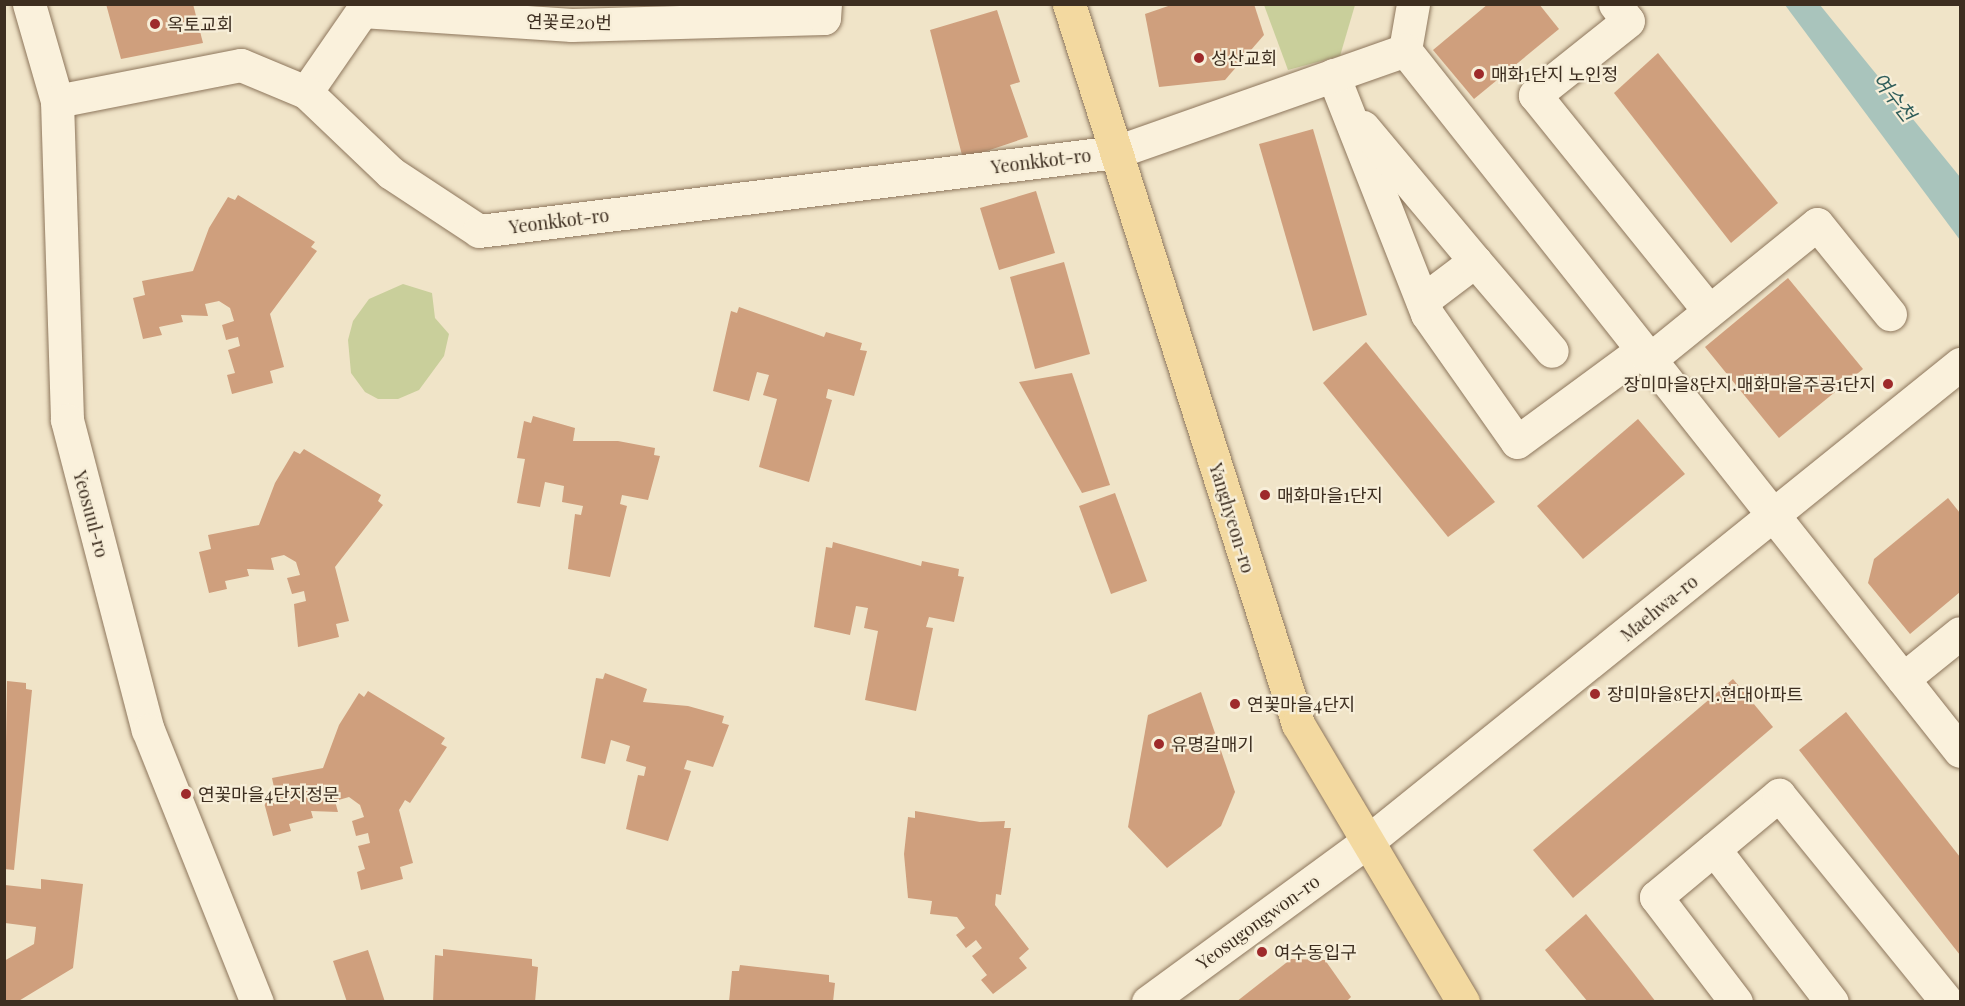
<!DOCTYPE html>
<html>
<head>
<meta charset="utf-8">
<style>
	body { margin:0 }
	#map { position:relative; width:1965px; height:1006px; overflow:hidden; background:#f0e4c8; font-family:"Playfair Display","Noto Sans KR",serif }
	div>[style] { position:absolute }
	.green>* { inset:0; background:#c9cf9b }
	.water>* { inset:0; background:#a9c4bc }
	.building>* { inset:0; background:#cf9f7d }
	.roads { filter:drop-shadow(0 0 2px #8d765c) drop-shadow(0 0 2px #8d765c) }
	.minor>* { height:33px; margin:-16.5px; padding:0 16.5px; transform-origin:16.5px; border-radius:16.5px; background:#faf1dc }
	.major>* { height:33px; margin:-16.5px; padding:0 16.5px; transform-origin:16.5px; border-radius:16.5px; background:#f3d9a0 }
	.dots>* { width:16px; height:16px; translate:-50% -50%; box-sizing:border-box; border:3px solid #f7eed8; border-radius:50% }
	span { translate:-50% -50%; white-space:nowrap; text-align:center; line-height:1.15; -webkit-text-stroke:4.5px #f7eed8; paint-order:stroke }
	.street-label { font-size:18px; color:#3d2e20 }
	.poi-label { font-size:18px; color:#3d2e20 }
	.left { translate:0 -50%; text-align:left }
	.right { translate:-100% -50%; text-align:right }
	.water-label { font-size:20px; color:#2f5d5a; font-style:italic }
	.frame { position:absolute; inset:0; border:6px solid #3d2e20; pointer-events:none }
</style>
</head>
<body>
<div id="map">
	<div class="green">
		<i style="clip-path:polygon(1264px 5px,1355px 5px,1340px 56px,1288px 70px)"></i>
		<i style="clip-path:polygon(403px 284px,432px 293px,435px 318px,449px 334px,444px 356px,419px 390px,398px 399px,378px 399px,365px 392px,351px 373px,348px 340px,353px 321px,369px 299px)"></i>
	</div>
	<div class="water">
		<i style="clip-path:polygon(1785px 5px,1820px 5px,1960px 177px,1960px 240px)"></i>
	</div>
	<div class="building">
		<i style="clip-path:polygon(106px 4px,193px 4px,203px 43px,121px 59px)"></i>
		<i style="clip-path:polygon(1174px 4px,1254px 4px,1264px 35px,1225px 80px,1159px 87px,1145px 14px)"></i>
		<i style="clip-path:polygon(1488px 4px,1539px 4px,1559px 29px,1474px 99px,1433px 50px)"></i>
		<i style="clip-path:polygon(997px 10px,1020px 82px,1010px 85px,1028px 137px,963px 159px,930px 30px)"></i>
		<i style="clip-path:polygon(1658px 53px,1778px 203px,1731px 243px,1614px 93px)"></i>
		<i style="clip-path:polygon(1313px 129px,1367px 315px,1313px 331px,1259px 144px)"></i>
		<i style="clip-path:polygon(1036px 191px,1055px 253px,999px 270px,980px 208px)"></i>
		<i style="clip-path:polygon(238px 195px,315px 242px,311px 247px,317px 251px,270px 314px,284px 367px,270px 371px,273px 383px,232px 394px,227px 375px,235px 373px,228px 350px,240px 346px,238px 337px,226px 340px,222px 325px,234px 321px,230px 308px,219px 301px,205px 304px,208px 316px,181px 315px,183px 322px,159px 327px,162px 335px,143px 339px,133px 298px,145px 295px,142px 281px,193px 271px,209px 228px,228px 197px,235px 200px)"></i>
		<i style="clip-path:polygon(1064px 262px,1090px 354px,1035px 369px,1010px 277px)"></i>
		<i style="clip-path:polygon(1788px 278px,1863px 369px,1779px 438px,1705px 347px)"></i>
		<i style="clip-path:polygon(739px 307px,824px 337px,826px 332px,862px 343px,860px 350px,867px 351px,854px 396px,828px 389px,826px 398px,832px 400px,809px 482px,759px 467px,777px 399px,763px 395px,769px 375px,757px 372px,749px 401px,713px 391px,731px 311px,737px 313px)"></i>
		<i style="clip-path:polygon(1366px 342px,1495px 502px,1448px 537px,1323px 383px)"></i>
		<i style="clip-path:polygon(1072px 373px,1110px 485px,1082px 493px,1019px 382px)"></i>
		<i style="clip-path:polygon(533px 416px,575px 428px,573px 441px,618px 441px,655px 448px,654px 455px,660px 456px,648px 500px,622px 495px,620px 504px,627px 506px,610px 577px,568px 569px,575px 514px,581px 515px,583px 506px,562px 502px,564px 486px,545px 482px,540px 507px,517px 503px,525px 459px,517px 458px,524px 421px,531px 423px)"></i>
		<i style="clip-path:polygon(1638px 419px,1685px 474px,1583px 559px,1537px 506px)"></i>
		<i style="clip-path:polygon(304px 449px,381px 495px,378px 501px,383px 505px,335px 567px,349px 621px,336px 624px,339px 637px,298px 647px,294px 604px,306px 601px,304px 591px,292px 594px,287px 578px,300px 575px,296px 562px,284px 555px,271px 558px,274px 570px,247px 569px,249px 576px,225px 581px,227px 589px,209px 593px,199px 552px,211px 549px,208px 535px,259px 525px,275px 483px,294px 451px,300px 454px)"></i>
		<i style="clip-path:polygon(1115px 493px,1147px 581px,1111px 594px,1079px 506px)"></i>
		<i style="clip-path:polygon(1948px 498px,1960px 513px,1960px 592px,1910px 634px,1868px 583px,1874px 559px)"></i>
		<i style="clip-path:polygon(833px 542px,921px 566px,922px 561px,959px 569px,958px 576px,964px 577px,954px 622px,929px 617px,926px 627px,933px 628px,916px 711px,865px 700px,878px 631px,864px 628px,868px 608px,856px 606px,850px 635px,814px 627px,826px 547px,832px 548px)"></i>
		<i style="clip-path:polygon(605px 673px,647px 689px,643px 702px,688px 706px,724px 716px,722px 723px,729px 725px,713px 767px,687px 760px,684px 769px,691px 771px,668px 841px,626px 829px,638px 775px,644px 776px,646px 767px,626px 761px,630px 746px,611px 740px,605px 764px,581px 758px,596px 678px,603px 679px)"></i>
		<i style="clip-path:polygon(1733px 679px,1773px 727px,1573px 898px,1533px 850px)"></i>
		<i style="clip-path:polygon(7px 681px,26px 683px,26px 689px,32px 690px,14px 870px,4px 869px)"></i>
		<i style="clip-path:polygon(368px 691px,445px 738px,441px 744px,447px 747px,410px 803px,405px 800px,399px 810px,413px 863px,400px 867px,403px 879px,361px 890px,357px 872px,365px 869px,358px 846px,370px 843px,368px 833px,356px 836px,352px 821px,364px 817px,360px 805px,349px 797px,335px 801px,338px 812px,311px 811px,313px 818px,289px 824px,291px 831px,273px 836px,262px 795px,275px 792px,272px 778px,323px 768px,339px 725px,359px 693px,364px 697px)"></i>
		<i style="clip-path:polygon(1201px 692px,1235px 792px,1221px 826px,1167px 868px,1128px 827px,1148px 715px)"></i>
		<i style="clip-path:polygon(1846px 712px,1960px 857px,1960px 955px,1799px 750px)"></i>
		<i style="clip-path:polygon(915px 811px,980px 822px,1005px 821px,1004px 828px,1011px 828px,1001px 895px,996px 894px,995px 905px,1029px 949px,1019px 958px,1027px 968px,993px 994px,981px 980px,987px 975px,972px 956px,982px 948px,976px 940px,966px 948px,956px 935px,965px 928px,957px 917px,930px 914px,932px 901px,908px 898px,904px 854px,908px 817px,915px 818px)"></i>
		<i style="clip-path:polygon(41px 879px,83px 884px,73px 968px,17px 1002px,4px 1002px,4px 961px,34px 944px,36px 927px,5px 923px,5px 885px,41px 889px)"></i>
		<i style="clip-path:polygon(1586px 914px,1628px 966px,1656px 1002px,1588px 1002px,1545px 950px)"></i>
		<i style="clip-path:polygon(443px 949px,532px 959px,532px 966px,538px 967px,535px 1002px,433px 1002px,435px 955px,443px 956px)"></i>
		<i style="clip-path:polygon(368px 950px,385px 1002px,347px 1002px,333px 961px)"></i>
		<i style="clip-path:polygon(1291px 959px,1325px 960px,1351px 997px,1346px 1002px,1236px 1002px)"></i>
		<i style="clip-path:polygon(740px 965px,829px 975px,829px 982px,835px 983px,833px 1002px,729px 1002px,732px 971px,739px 971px)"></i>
	</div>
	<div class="roads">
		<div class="minor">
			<i style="left:29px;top:4px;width:101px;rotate:73.9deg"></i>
			<i style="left:57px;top:101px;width:319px;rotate:88.2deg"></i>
			<i style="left:67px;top:420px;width:320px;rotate:75.4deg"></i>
			<i style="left:148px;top:730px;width:293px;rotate:68.2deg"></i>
			<i style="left:1615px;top:4px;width:21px;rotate:53deg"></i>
			<i style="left:1628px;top:21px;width:119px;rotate:141.5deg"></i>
			<i style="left:1535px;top:95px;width:277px;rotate:51.1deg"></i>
			<i style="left:1405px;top:50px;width:47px;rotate:-80.1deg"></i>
			<i style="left:1333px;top:75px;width:257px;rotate:68.5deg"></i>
			<i style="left:1427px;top:314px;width:156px;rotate:54.9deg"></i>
			<i style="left:1517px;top:442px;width:154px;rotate:-36.3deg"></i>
			<i style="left:306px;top:92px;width:98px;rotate:-55.3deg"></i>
			<i style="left:362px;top:11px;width:210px;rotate:3.8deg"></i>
			<i style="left:572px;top:25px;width:252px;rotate:-1.6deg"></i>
			<i style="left:824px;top:18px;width:14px;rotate:-86deg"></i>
			<i style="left:57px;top:101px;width:187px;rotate:-11.1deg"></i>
			<i style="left:241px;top:65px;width:70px;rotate:22.6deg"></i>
			<i style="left:306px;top:92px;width:117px;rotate:43.6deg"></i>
			<i style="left:391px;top:173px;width:105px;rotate:33.4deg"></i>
			<i style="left:479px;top:231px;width:642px;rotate:-7.07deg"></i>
			<i style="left:1116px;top:152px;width:306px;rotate:-19.4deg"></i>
			<i style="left:1405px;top:50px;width:894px;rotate:51.63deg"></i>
			<i style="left:1363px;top:127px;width:175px;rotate:50.1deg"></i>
			<i style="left:1475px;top:261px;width:66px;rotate:143deg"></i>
			<i style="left:1475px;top:261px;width:118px;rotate:49.5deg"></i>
			<i style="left:1649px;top:360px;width:216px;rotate:-39deg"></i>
			<i style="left:1817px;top:224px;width:116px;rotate:51deg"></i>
			<i style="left:1903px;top:679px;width:73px;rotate:-38.9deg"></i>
			<i style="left:1714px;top:849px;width:193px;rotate:52.4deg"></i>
			<i style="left:1148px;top:1002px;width:271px;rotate:-36.2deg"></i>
			<i style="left:1367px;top:842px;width:762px;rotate:-38.87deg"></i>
			<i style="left:1736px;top:1002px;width:132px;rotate:-127.3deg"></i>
			<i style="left:1656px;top:897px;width:160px;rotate:-39.7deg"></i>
			<i style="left:1779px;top:795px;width:267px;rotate:50.9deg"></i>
		</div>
		<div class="major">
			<i style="left:1069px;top:4px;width:756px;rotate:72.36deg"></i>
			<i style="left:1298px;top:724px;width:323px;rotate:59.3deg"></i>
		</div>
	</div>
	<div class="dots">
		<i style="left:155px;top:24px;background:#9e2a2b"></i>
		<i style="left:1199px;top:58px;background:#9e2a2b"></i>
		<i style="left:1479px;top:74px;background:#9e2a2b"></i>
		<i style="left:1888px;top:384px;background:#9e2a2b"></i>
		<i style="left:1265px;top:495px;background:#9e2a2b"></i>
		<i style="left:1595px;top:694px;background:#9e2a2b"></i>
		<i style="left:1235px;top:704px;background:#9e2a2b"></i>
		<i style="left:1159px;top:744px;background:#9e2a2b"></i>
		<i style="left:186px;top:794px;background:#9e2a2b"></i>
		<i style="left:1262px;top:952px;background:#9e2a2b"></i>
	</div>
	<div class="street-label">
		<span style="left:569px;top:22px;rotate:1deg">연꽃로20번</span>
		<span style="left:1041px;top:161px;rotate:-7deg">Yeonkkot-ro</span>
		<span style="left:559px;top:221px;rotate:-7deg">Yeonkkot-ro</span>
		<span style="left:91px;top:514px;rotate:75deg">Yeosuul-ro</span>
		<span style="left:1232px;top:518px;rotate:73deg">Yanghyeon-ro</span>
		<span style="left:1659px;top:608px;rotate:-39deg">Maehwa-ro</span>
		<span style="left:1258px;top:922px;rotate:-36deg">Yeosugongwon-ro</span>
	</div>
	<div class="poi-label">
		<span class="left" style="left:167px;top:24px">옥토교회</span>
		<span class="left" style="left:1211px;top:58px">성산교회</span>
		<span class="left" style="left:1491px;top:74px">매화1단지 노인정</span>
		<span class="right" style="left:1876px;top:384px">장미마을8단지.매화마을주공1단지</span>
		<span class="left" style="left:1277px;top:495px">매화마을1단지</span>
		<span class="left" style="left:1607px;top:694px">장미마을8단지.현대아파트</span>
		<span class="left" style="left:1247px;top:704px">연꽃마을4단지</span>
		<span class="left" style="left:1171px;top:744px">유명갈매기</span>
		<span class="left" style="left:198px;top:794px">연꽃마을4단지정문</span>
		<span class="left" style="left:1274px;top:952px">여수동입구</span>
	</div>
	<div class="water-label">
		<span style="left:1895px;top:96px;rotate:52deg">여수천</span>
	</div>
	<div class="frame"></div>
</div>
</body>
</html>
